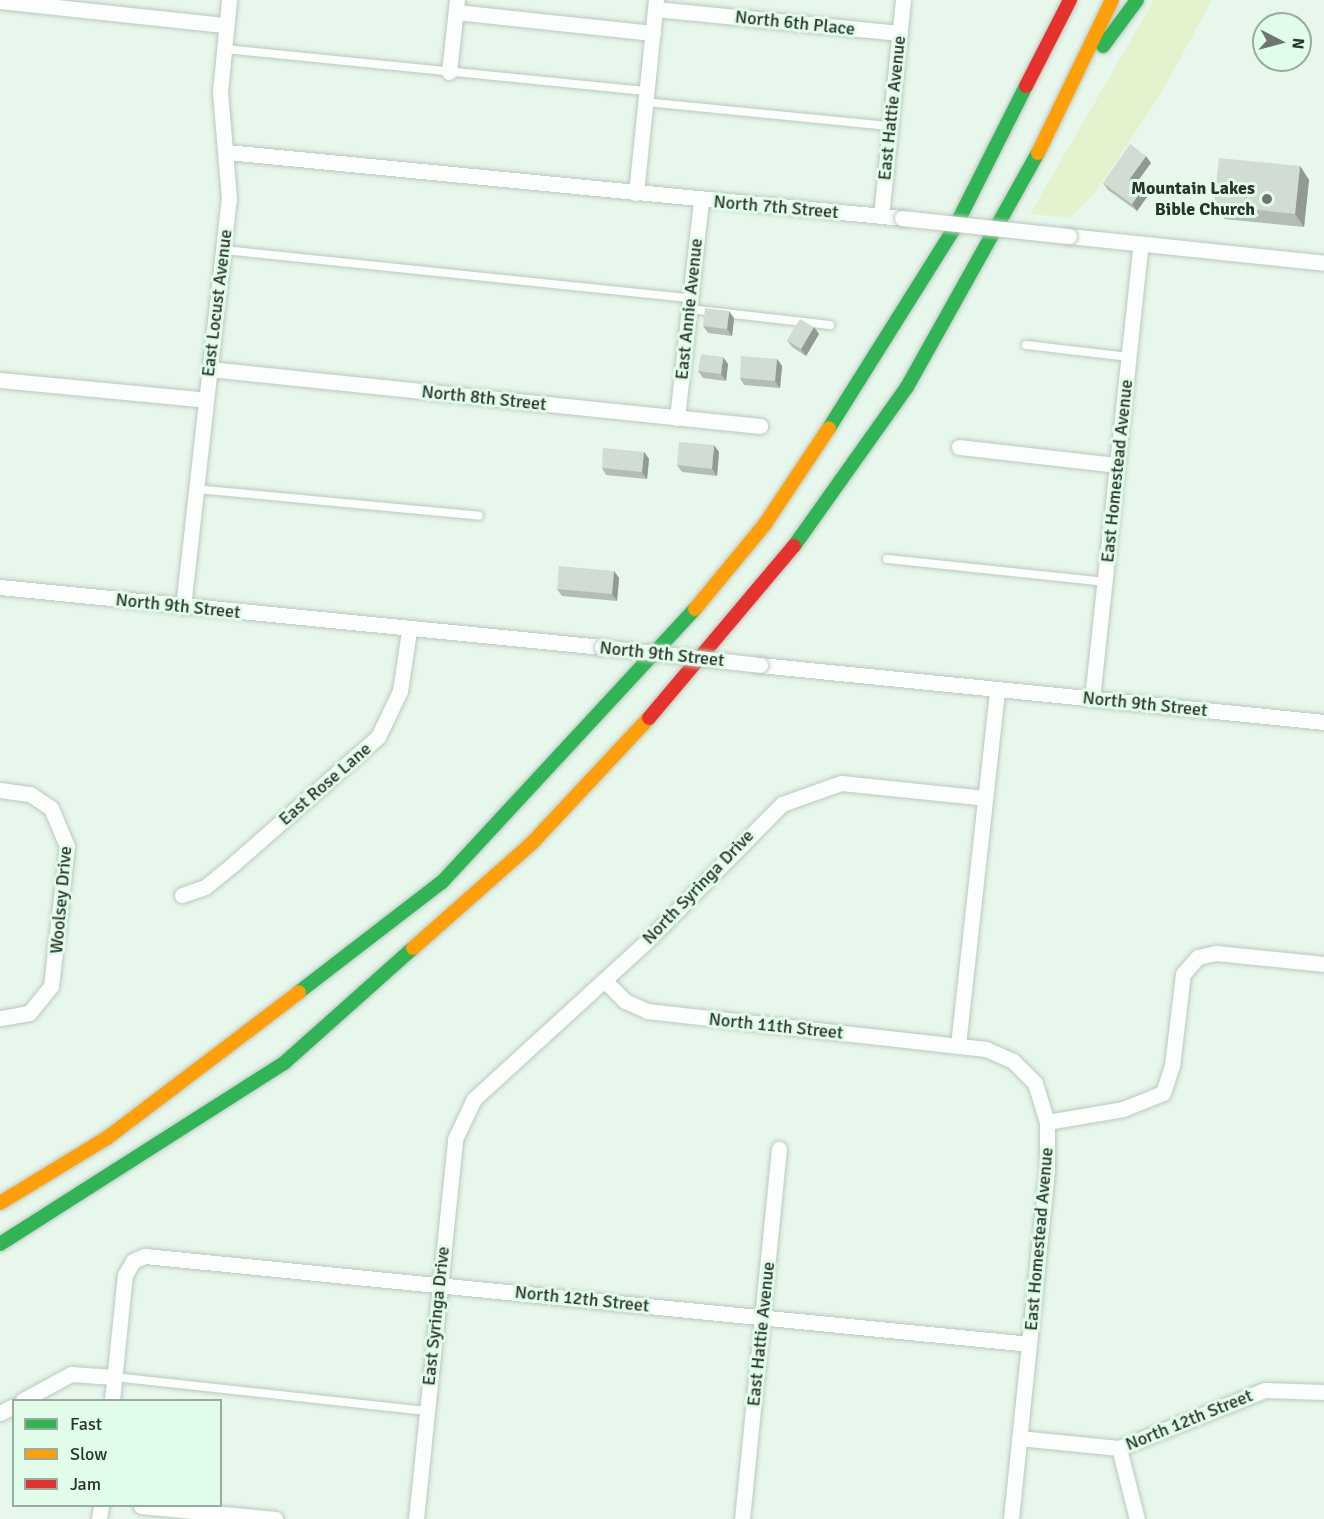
<!DOCTYPE html>
<html>
<head>
<meta charset="utf-8">
<style>
	body { margin:0 }
	#map { position:relative; width:1324px; height:1519px; overflow:hidden; background:#e7f7ec; font-family:Signika,sans-serif }
	div>[style] { position:absolute }
	.green>* { inset:0; background:#e5f2ce }
	.roads { filter:drop-shadow(0 0 2px #bcc8bf) drop-shadow(0 0 2px #bcc8bf) }
	.lane>* { height:8px; margin:-4px; padding:0 4px; transform-origin:4px; border-radius:4px; background:#fbfefc }
	.street>* { height:15px; margin:-7.5px; padding:0 7.5px; transform-origin:7.5px; border-radius:7.5px; background:#fbfefc }
	.fast>* { height:14px; margin:-7px; padding:0 7px; transform-origin:7px; border-radius:7px; background:#30b455 }
	.slow>* { height:14px; margin:-7px; padding:0 7px; transform-origin:7px; border-radius:7px; background:#ff9f0a }
	.jam>* { height:14px; margin:-7px; padding:0 7px; transform-origin:7px; border-radius:7px; background:#e5322d }
	.bridges { filter:drop-shadow(0 0 2px #bcc8bf) drop-shadow(0 0 2px #bcc8bf) }
	.street-bridge>* { height:15px; margin:-7.5px; padding:0 7.5px; transform-origin:7.5px; border-radius:7.5px; background:#fbfefc }
	.wall>* { inset:0; background:#b4bdb5 }
	.shaded-wall>* { inset:0; background:#929a93 }
	.building>* { inset:0; background:#d1dcd2 }
	.dots>* { width:16px; height:16px; translate:-50% -50%; box-sizing:border-box; border:3px solid #e1fde9; border-radius:50% }
	span { translate:-50% -50%; white-space:nowrap; text-align:center; line-height:1.15; -webkit-text-stroke:6px #e1fde9; paint-order:stroke }
	.street-label { font-size:18px; color:#29342c }
	.poi-label { font-size:18px; color:#29342c; font-weight:700 }
	.right { translate:-100% -50%; text-align:right }
	.legend { position:absolute; left:12px; top:1399px; width:210px; height:108px; box-sizing:border-box; background:#e1fde9; border:2px solid #97ad9d; margin:0; padding:8px 10px; list-style:none; font-size:18px; color:#29342c }
	.legend li { display:flex; align-items:center; gap:12px; height:30px }
	.legend b { width:30px; border:2px solid #97ad9d }
	.north { position:absolute; left:1252px; top:12px; width:60px; height:60px; box-sizing:border-box; background:#e1fde9; border:2px solid #97ad9d; border-radius:50%; rotate:96deg; font-size:16px; font-weight:700; line-height:24px; text-align:center; color:#29342c }
	.north::after { content:''; display:block; margin:auto; width:21px; height:27px; background:#6c786f; clip-path:polygon(50% 0,100% 100%,50% 72%,0 100%) }
</style>
</head>
<body>
<div id="map">
	<div class="green">
		<i style="clip-path:polygon(1154px 0,1212px 0,1159px 97px,1095px 193px,1070px 218px,1030px 214px)"></i>
	</div>
	<div class="roads">
		<div class="lane">
			<i style="left:224px;top:49px;width:424px;rotate:5.7deg"></i>
			<i style="left:645px;top:102px;width:246px;rotate:5.6deg"></i>
			<i style="left:223px;top:250px;width:469px;rotate:5.9deg"></i>
			<i style="left:689px;top:309px;width:142px;rotate:6.5deg"></i>
			<i style="left:1026px;top:345px;width:104px;rotate:6.6deg"></i>
			<i style="left:196px;top:489px;width:284px;rotate:5.4deg"></i>
			<i style="left:887px;top:559px;width:219px;rotate:6deg"></i>
			<i style="left:114px;top:1377px;width:314px;rotate:6.2deg"></i>
		</div>
		<div class="street">
			<i style="left:0;top:1px;width:227px;rotate:6.1deg"></i>
			<i style="left:655px;top:9px;width:246px;rotate:5.6deg"></i>
			<i style="left:456px;top:12px;width:198px;rotate:6.1deg"></i>
			<i style="left:449px;top:72px;width:72px;rotate:-83.7deg"></i>
			<i style="left:227px;top:152px;width:678px;rotate:5.58deg"></i>
			<i style="left:636px;top:193px;width:194px;rotate:-84.1deg"></i>
			<i style="left:881px;top:216px;width:217px;rotate:-84.2deg"></i>
			<i style="left:1069px;top:236px;width:256px;rotate:6deg"></i>
			<i style="left:209px;top:369px;width:554px;rotate:5.91deg"></i>
			<i style="left:0;top:380px;width:207px;rotate:5.5deg"></i>
			<i style="left:677px;top:418px;width:219px;rotate:-83.7deg"></i>
			<i style="left:959px;top:447px;width:159px;rotate:6.5deg"></i>
			<i style="left:0;top:587px;width:605px;rotate:5.69deg"></i>
			<i style="left:183px;top:607px;width:411px;rotate:-83.6deg"></i>
			<i style="left:229px;top:199px;width:107px;rotate:-94.8deg"></i>
			<i style="left:220px;top:92px;width:92px;rotate:-84.4deg"></i>
			<i style="left:760px;top:665px;width:567px;rotate:5.77deg"></i>
			<i style="left:1092px;top:699px;width:458px;rotate:-83.9deg"></i>
			<i style="left:0;top:790px;width:30px;rotate:8deg"></i>
			<i style="left:30px;top:794px;width:25px;rotate:34deg"></i>
			<i style="left:51px;top:808px;width:41px;rotate:67.2deg"></i>
			<i style="left:67px;top:846px;width:141px;rotate:96.5deg"></i>
			<i style="left:51px;top:986px;width:35px;rotate:129deg"></i>
			<i style="left:29px;top:1013px;width:29px;rotate:170deg"></i>
			<i style="left:182px;top:895px;width:24px;rotate:-19deg"></i>
			<i style="left:205px;top:887px;width:33px;rotate:-39deg"></i>
			<i style="left:231px;top:866px;width:196px;rotate:-41.3deg"></i>
			<i style="left:378px;top:737px;width:51px;rotate:-64.4deg"></i>
			<i style="left:400px;top:691px;width:61px;rotate:-81.5deg"></i>
			<i style="left:605px;top:981px;width:28px;rotate:45deg"></i>
			<i style="left:625px;top:1001px;width:24px;rotate:24deg"></i>
			<i style="left:647px;top:1011px;width:341px;rotate:6.4deg"></i>
			<i style="left:986px;top:1049px;width:30px;rotate:24deg"></i>
			<i style="left:1013px;top:1061px;width:31px;rotate:45deg"></i>
			<i style="left:1035px;top:1083px;width:41px;rotate:72.9deg"></i>
			<i style="left:1047px;top:1122px;width:48px;rotate:90deg"></i>
			<i style="left:1047px;top:1170px;width:351px;rotate:95.9deg"></i>
			<i style="left:958px;top:1045px;width:358px;rotate:-83.7deg"></i>
			<i style="left:1047px;top:1122px;width:77px;rotate:-9.7deg"></i>
			<i style="left:1123px;top:1109px;width:43px;rotate:-21.8deg"></i>
			<i style="left:1163px;top:1093px;width:28px;rotate:-72deg"></i>
			<i style="left:1172px;top:1066px;width:93px;rotate:-83.2deg"></i>
			<i style="left:1183px;top:974px;width:23px;rotate:-49deg"></i>
			<i style="left:1198px;top:957px;width:18px;rotate:-13deg"></i>
			<i style="left:1216px;top:953px;width:109px;rotate:5.8deg"></i>
			<i style="left:23px;top:1400px;width:55px;rotate:-28.4deg"></i>
			<i style="left:71px;top:1374px;width:43px;rotate:4deg"></i>
			<i style="left:112px;top:1400px;width:126px;rotate:-84.1deg"></i>
			<i style="left:125px;top:1275px;width:16px;rotate:-60deg"></i>
			<i style="left:133px;top:1261px;width:13px;rotate:-23deg"></i>
			<i style="left:145px;top:1256px;width:888px;rotate:5.68deg"></i>
			<i style="left:0;top:1413px;width:16px;rotate:-27deg"></i>
			<i style="left:1019px;top:1438px;width:100px;rotate:5.7deg"></i>
			<i style="left:1119px;top:1448px;width:157px;rotate:-21.7deg"></i>
			<i style="left:1265px;top:1390px;width:59px;rotate:1.9deg"></i>
			<i style="left:1119px;top:1448px;width:73px;rotate:75.8deg"></i>
			<i style="left:141px;top:1506px;width:135px;rotate:5.5deg"></i>
			<i style="left:99px;top:1519px;width:13px;rotate:-81deg"></i>
			<i style="left:416px;top:1519px;width:382px;rotate:-84.1deg"></i>
			<i style="left:455px;top:1139px;width:44px;rotate:-64.6deg"></i>
			<i style="left:474px;top:1099px;width:233px;rotate:-42.4deg"></i>
			<i style="left:646px;top:942px;width:194px;rotate:-45.4deg"></i>
			<i style="left:782px;top:804px;width:63px;rotate:-19.6deg"></i>
			<i style="left:841px;top:783px;width:145px;rotate:5.9deg"></i>
			<i style="left:742px;top:1519px;width:372px;rotate:-84.3deg"></i>
		</div>
		<div class="fast">
			<i style="left:1103px;top:46px;width:57px;rotate:-53.5deg"></i>
			<i style="left:829px;top:428px;width:237px;rotate:-57.9deg"></i>
			<i style="left:955px;top:227px;width:158px;rotate:-63.3deg"></i>
			<i style="left:794px;top:546px;width:195px;rotate:-54.6deg"></i>
			<i style="left:907px;top:387px;width:268px;rotate:-60.8deg"></i>
			<i style="left:299px;top:992px;width:180px;rotate:-37.6deg"></i>
			<i style="left:442px;top:882px;width:372px;rotate:-47.2deg"></i>
			<i style="left:0;top:1244px;width:337px;rotate:-32.5deg"></i>
			<i style="left:284px;top:1063px;width:173px;rotate:-41.7deg"></i>
		</div>
		<div class="slow">
			<i style="left:1038px;top:153px;width:170px;rotate:-64.2deg"></i>
			<i style="left:695px;top:609px;width:110px;rotate:-50.5deg"></i>
			<i style="left:765px;top:524px;width:115px;rotate:-56.3deg"></i>
			<i style="left:413px;top:948px;width:159px;rotate:-41.4deg"></i>
			<i style="left:532px;top:843px;width:171px;rotate:-46.9deg"></i>
			<i style="left:0;top:1203px;width:125px;rotate:-31.3deg"></i>
			<i style="left:107px;top:1138px;width:241px;rotate:-37.2deg"></i>
		</div>
		<div class="jam">
			<i style="left:1026px;top:86px;width:97px;rotate:-62.9deg"></i>
			<i style="left:649px;top:718px;width:225px;rotate:-49.9deg"></i>
		</div>
	</div>
	<div class="bridges">
		<div class="street-bridge">
			<i style="left:902px;top:218px;width:168px;rotate:6.2deg"></i>
			<i style="left:602px;top:647px;width:159px;rotate:6.5deg"></i>
		</div>
	</div>
	<div class="wall">
		<i style="clip-path:polygon(1151px 163px,1135px 185px,1147px 197px,1137px 211px,1108px 190px,1103px 183px)"></i>
		<i style="clip-path:polygon(1300px 166px,1309px 180px,1304px 227px,1224px 219px,1214px 205px)"></i>
		<i style="clip-path:polygon(734px 318px,732px 336px,708px 333px,703px 326px)"></i>
		<i style="clip-path:polygon(814px 327px,819px 334px,806px 356px,792px 347px,787px 340px)"></i>
		<i style="clip-path:polygon(777px 359px,782px 366px,780px 388px,744px 385px,740px 378px)"></i>
		<i style="clip-path:polygon(728px 364px,726px 381px,703px 378px,698px 371px)"></i>
		<i style="clip-path:polygon(644px 452px,649px 459px,647px 479px,606px 475px,602px 468px)"></i>
		<i style="clip-path:polygon(719px 452px,717px 476px,682px 472px,677px 465px)"></i>
		<i style="clip-path:polygon(614px 571px,619px 578px,617px 601px,562px 596px,557px 589px)"></i>
	</div>
	<div class="shaded-wall">
		<i style="clip-path:polygon(1146px 156px,1151px 163px,1133px 187px,1129px 180px)"></i>
		<i style="clip-path:polygon(1300px 166px,1309px 180px,1304px 227px,1295px 214px)"></i>
		<i style="clip-path:polygon(1142px 190px,1147px 197px,1137px 211px,1132px 204px)"></i>
		<i style="clip-path:polygon(729px 311px,734px 318px,732px 336px,727px 329px)"></i>
		<i style="clip-path:polygon(814px 327px,819px 334px,806px 356px,801px 349px)"></i>
		<i style="clip-path:polygon(723px 357px,728px 364px,726px 381px,721px 374px)"></i>
		<i style="clip-path:polygon(777px 359px,782px 366px,780px 388px,775px 381px)"></i>
		<i style="clip-path:polygon(714px 445px,719px 452px,717px 476px,712px 469px)"></i>
		<i style="clip-path:polygon(644px 452px,649px 459px,647px 479px,642px 472px)"></i>
		<i style="clip-path:polygon(614px 571px,619px 578px,617px 601px,612px 594px)"></i>
	</div>
	<div class="building">
		<i style="clip-path:polygon(1130px 144px,1146px 156px,1129px 180px,1142px 190px,1132px 204px,1103px 183px)"></i>
		<i style="clip-path:polygon(1219px 158px,1300px 166px,1295px 214px,1214px 205px)"></i>
		<i style="clip-path:polygon(705px 308px,729px 311px,727px 329px,703px 326px)"></i>
		<i style="clip-path:polygon(800px 319px,814px 327px,801px 349px,787px 340px)"></i>
		<i style="clip-path:polygon(701px 354px,723px 357px,721px 374px,698px 371px)"></i>
		<i style="clip-path:polygon(741px 356px,777px 359px,775px 381px,740px 378px)"></i>
		<i style="clip-path:polygon(679px 442px,714px 445px,712px 469px,677px 465px)"></i>
		<i style="clip-path:polygon(603px 448px,644px 452px,642px 472px,602px 468px)"></i>
		<i style="clip-path:polygon(559px 566px,614px 571px,612px 594px,557px 589px)"></i>
	</div>
	<div class="dots">
		<i style="left:1267px;top:199px;background:#6c786f"></i>
	</div>
	<div class="street-label">
		<span style="left:795px;top:23px;rotate:6deg">North 6th Place</span>
		<span style="left:892px;top:108px;rotate:-84deg">East Hattie Avenue</span>
		<span style="left:776px;top:207px;rotate:5deg">North 7th Street</span>
		<span style="left:217px;top:303px;rotate:-83deg">East Locust Avenue</span>
		<span style="left:689px;top:309px;rotate:-84deg">East Annie Avenue</span>
		<span style="left:484px;top:398px;rotate:6deg">North 8th Street</span>
		<span style="left:1117px;top:471px;rotate:-84deg">East Homestead Avenue</span>
		<span style="left:178px;top:606px;rotate:6deg">North 9th Street</span>
		<span style="left:662px;top:654px;rotate:6deg">North 9th Street</span>
		<span style="left:1145px;top:704px;rotate:6deg">North 9th Street</span>
		<span style="left:325px;top:784px;rotate:-41deg">East Rose Lane</span>
		<span style="left:698px;top:887px;rotate:-46deg">North Syringa Drive</span>
		<span style="left:61px;top:900px;rotate:-85deg">Woolsey Drive</span>
		<span style="left:776px;top:1026px;rotate:6deg">North 11th Street</span>
		<span style="left:1039px;top:1239px;rotate:-85deg">East Homestead Avenue</span>
		<span style="left:582px;top:1299px;rotate:6deg">North 12th Street</span>
		<span style="left:436px;top:1316px;rotate:-84deg">East Syringa Drive</span>
		<span style="left:761px;top:1334px;rotate:-84deg">East Hattie Avenue</span>
		<span style="left:1189px;top:1420px;rotate:-22deg">North 12th Street</span>
	</div>
	<div class="poi-label">
		<span class="right" style="left:1255px;top:199px">Mountain Lakes<br>Bible Church</span>
	</div>
	<ul class="legend">
	<li><b style="height:8px;background:#30b455"></b>Fast</li>
	<li><b style="height:8px;background:#ff9f0a"></b>Slow</li>
	<li><b style="height:8px;background:#e5322d"></b>Jam</li>
	</ul>
	<div class="north">N</div>
</div>
</body>
</html>
